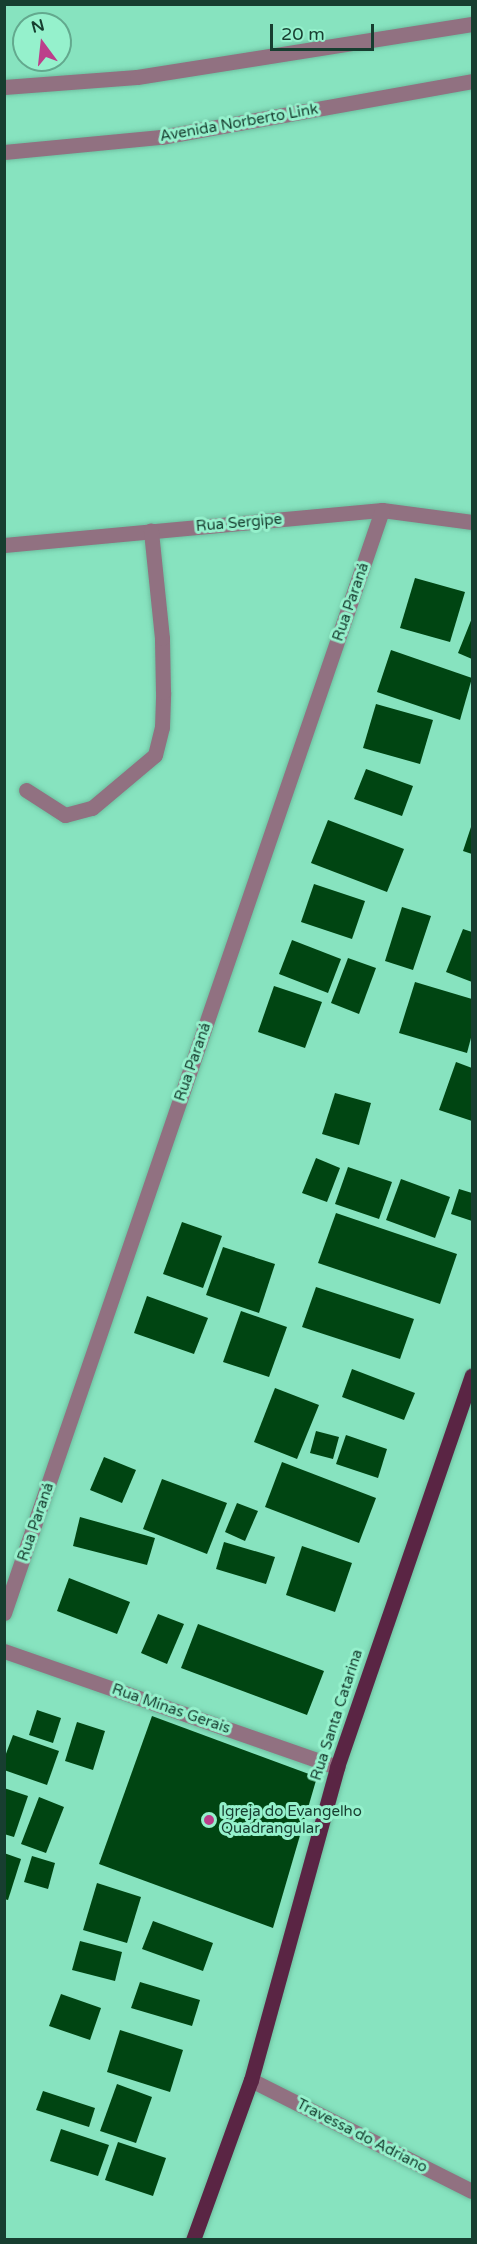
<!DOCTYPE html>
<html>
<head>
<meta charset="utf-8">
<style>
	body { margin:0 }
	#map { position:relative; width:477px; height:2244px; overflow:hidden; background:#87e3bf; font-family:"Varela Round",sans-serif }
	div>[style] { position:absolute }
	.building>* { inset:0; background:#004512 }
	.roads { filter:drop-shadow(0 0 2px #6ebfa0) drop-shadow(0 0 2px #6ebfa0) }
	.minor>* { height:15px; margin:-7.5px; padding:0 7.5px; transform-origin:7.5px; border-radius:7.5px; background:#917181 }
	.major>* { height:15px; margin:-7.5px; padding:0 7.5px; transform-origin:7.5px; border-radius:7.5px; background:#5a2544 }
	.dots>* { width:16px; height:16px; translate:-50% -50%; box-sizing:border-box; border:3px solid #95f1cc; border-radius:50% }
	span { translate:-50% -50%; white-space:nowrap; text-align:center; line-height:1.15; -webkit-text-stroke:6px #95f1cc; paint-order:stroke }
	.street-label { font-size:15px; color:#173e30 }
	.poi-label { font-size:15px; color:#173e30 }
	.left { translate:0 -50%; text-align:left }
	.frame { position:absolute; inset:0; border:6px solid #173e30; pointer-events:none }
	.north { position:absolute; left:12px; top:12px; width:60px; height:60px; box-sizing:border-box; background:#95f1cc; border:2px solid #63a98e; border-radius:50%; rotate:345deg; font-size:16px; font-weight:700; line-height:24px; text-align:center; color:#173e30 }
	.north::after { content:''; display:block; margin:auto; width:21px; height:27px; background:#bc3e8b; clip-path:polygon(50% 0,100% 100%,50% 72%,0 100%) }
	.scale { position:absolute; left:270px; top:24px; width:104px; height:27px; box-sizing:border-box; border:3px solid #173e30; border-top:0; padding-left:8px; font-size:18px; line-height:21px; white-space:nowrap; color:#173e30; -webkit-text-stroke:4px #95f1cc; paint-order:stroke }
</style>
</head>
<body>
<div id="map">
	<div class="building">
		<i style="clip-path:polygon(415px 578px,465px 592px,450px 642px,400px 628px)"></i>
		<i style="clip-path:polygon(472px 618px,472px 659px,458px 653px)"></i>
		<i style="clip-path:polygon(391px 650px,472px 678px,460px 720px,377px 692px)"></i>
		<i style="clip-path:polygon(376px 704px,433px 720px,420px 764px,363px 748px)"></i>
		<i style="clip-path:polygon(366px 769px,413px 786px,402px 816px,354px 799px)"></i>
		<i style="clip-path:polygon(328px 820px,404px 849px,387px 892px,311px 863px)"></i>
		<i style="clip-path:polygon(472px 824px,472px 854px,463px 851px)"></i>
		<i style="clip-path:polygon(314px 884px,365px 901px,352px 939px,301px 922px)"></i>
		<i style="clip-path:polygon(402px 907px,431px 916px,413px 970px,385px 961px)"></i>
		<i style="clip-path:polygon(463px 929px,472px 932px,472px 982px,446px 972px)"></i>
		<i style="clip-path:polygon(292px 940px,341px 959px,328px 993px,279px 974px)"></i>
		<i style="clip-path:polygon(348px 958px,376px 968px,359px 1014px,331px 1003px)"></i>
		<i style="clip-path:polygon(415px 982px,472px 999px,472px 1034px,467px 1053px,399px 1033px)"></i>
		<i style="clip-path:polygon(274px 986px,322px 1002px,305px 1048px,258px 1032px)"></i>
		<i style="clip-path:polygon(456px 1062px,472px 1068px,472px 1121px,439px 1110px)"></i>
		<i style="clip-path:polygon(335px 1093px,371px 1103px,359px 1145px,322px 1134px)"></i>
		<i style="clip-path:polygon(316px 1158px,340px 1168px,327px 1202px,302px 1193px)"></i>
		<i style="clip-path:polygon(348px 1167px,392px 1182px,379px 1219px,335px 1204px)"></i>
		<i style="clip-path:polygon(401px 1179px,450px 1197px,435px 1238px,386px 1220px)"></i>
		<i style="clip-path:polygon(459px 1189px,472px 1193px,472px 1221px,451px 1214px)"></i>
		<i style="clip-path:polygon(336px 1213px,457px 1254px,440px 1304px,318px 1263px)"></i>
		<i style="clip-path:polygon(182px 1222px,222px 1236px,203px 1288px,163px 1274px)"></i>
		<i style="clip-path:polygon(223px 1247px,275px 1264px,259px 1313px,206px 1295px)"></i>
		<i style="clip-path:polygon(316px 1287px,414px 1319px,400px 1359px,302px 1327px)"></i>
		<i style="clip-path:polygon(147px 1296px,208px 1318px,194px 1354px,134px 1333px)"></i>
		<i style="clip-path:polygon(241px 1311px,287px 1327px,269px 1377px,223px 1362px)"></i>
		<i style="clip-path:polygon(352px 1369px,415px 1393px,404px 1420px,342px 1397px)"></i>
		<i style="clip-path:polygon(275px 1388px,319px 1405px,297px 1459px,254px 1442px)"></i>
		<i style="clip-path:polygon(316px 1431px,339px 1437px,333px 1459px,310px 1453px)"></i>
		<i style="clip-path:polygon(346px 1435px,387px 1449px,378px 1478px,336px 1464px)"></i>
		<i style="clip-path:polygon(104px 1457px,136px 1470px,122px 1503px,90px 1490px)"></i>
		<i style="clip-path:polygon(282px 1462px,376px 1498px,359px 1543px,265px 1507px)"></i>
		<i style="clip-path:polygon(162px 1479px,227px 1503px,207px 1554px,143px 1529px)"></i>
		<i style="clip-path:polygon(237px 1503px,258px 1511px,245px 1541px,225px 1532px)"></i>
		<i style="clip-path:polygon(80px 1517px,155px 1538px,147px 1565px,73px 1546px)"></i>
		<i style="clip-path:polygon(224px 1542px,275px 1557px,266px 1584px,216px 1569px)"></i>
		<i style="clip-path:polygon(302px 1546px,352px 1563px,335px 1612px,286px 1595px)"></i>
		<i style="clip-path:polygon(69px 1578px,130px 1602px,117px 1634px,57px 1611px)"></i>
		<i style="clip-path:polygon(158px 1614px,184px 1624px,167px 1664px,141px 1653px)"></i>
		<i style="clip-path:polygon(198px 1624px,324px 1671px,307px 1715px,181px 1668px)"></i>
		<i style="clip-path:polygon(37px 1710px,61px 1718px,53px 1743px,29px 1735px)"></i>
		<i style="clip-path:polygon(152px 1716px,317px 1777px,273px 1928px,99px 1864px)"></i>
		<i style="clip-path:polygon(77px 1722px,105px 1731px,93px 1770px,65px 1761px)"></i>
		<i style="clip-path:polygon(13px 1735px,59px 1751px,47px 1785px,4px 1770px,4px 1759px)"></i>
		<i style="clip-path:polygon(4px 1788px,28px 1796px,14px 1837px,4px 1834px)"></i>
		<i style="clip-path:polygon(39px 1797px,64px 1807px,46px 1853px,21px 1844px)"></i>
		<i style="clip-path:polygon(4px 1853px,21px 1859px,8px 1900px,4px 1899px)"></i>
		<i style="clip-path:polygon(32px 1856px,55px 1863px,48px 1889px,24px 1882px)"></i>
		<i style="clip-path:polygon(97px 1883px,141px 1897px,127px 1943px,83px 1930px)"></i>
		<i style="clip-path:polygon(153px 1921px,213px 1943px,203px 1971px,142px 1949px)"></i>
		<i style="clip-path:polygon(80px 1941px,122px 1952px,115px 1981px,72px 1970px)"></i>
		<i style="clip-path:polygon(140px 1982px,200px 2000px,192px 2026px,131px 2008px)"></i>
		<i style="clip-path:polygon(61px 1994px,101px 2008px,90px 2040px,49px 2026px)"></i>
		<i style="clip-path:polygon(120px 2030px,183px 2050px,170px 2092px,107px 2072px)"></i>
		<i style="clip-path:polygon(117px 2084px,152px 2097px,136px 2143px,100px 2131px)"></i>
		<i style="clip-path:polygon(43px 2091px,95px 2108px,89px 2127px,36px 2110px)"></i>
		<i style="clip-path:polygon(61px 2129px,109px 2145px,98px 2176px,50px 2161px)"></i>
		<i style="clip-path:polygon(118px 2142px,166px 2158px,153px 2196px,105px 2180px)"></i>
	</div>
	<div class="roads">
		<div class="minor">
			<i style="left:4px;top:87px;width:133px;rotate:-4.3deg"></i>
			<i style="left:137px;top:77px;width:339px;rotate:-9deg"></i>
			<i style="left:4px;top:152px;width:158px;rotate:-5.5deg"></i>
			<i style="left:161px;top:137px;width:316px;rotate:-10.2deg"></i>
			<i style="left:4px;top:545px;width:380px;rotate:-5.3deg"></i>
			<i style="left:382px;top:510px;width:91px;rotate:7.6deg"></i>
			<i style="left:26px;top:790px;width:46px;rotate:32.7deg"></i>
			<i style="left:65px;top:815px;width:28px;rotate:-15deg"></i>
			<i style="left:92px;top:808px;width:82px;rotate:-40.1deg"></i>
			<i style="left:155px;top:755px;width:29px;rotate:-76deg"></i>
			<i style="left:162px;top:727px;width:35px;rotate:-88deg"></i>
			<i style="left:163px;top:692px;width:54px;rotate:-91.1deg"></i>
			<i style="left:162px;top:638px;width:108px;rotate:-95.9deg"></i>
			<i style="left:4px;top:1613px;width:1166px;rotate:-71.08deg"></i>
			<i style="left:4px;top:1651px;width:353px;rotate:19.2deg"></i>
			<i style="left:251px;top:2080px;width:247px;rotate:26.7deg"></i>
		</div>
		<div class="major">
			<i style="left:193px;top:2240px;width:170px;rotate:-70.1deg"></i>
			<i style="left:251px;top:2080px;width:325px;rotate:-74.6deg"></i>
			<i style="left:337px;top:1767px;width:414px;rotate:-71deg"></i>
		</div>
	</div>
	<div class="dots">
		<i style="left:209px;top:1820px;background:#bc3e8b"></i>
	</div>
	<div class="street-label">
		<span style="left:239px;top:123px;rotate:-10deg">Avenida Norberto Link</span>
		<span style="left:239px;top:523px;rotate:-5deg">Rua Sergipe</span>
		<span style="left:351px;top:602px;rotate:-71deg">Rua Paraná</span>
		<span style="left:193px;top:1062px;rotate:-71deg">Rua Paraná</span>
		<span style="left:36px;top:1522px;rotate:-71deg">Rua Paraná</span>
		<span style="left:171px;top:1709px;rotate:19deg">Rua Minas Gerais</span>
		<span style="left:337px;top:1715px;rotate:-72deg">Rua Santa Catarina</span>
		<span style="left:362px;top:2136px;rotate:27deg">Travessa do Adriano</span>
	</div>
	<div class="poi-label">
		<span class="left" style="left:221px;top:1820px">Igreja do Evangelho<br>Quadrangular</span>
	</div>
	<div class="frame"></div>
	<div class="north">N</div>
	<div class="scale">20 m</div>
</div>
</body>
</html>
